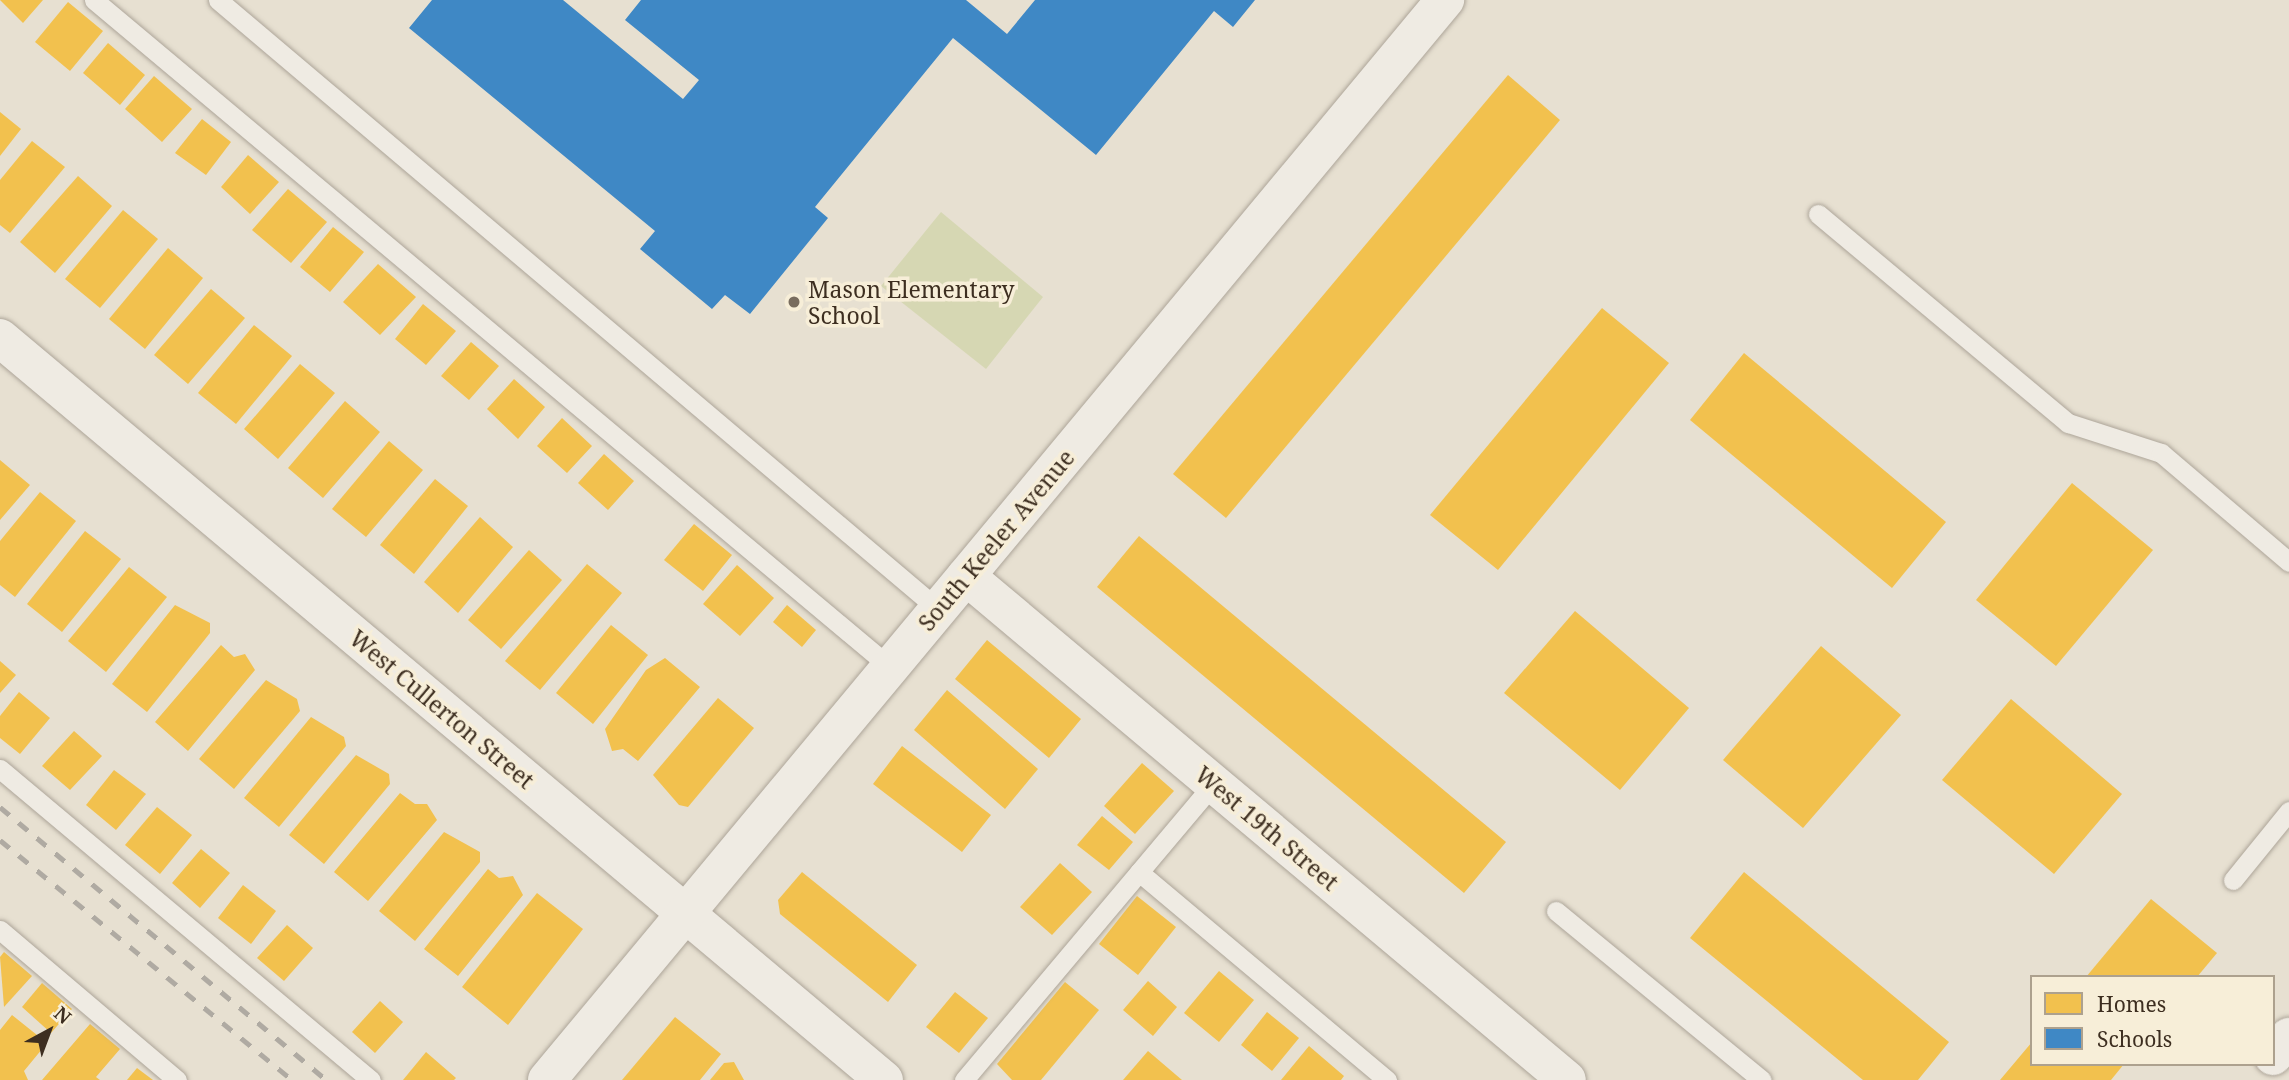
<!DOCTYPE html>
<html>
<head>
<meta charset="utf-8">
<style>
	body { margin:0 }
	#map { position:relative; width:2289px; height:1080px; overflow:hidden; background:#e7e0d1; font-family:"Noto Serif",serif }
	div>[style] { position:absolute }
	.green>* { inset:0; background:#d6d7b3 }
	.homes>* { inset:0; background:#f2c14e }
	.schools>* { inset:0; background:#3f88c5 }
	.roads { filter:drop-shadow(0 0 2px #ada599) drop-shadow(0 0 2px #ada599) }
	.service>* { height:19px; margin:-9.5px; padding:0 9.5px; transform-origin:9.5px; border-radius:9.5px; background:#efebe3 }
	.minor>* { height:38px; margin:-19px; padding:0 19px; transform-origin:19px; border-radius:19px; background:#efebe3 }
	.tertiary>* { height:38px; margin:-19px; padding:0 19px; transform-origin:19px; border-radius:19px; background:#efebe3 }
	.rail>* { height:5px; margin-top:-2.5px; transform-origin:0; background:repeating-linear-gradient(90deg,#afaaa2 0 12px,transparent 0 24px) }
	.dots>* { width:19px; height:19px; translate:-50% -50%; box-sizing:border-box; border:4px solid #f7eed8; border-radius:50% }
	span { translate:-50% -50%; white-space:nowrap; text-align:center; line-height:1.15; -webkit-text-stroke:7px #f7eed8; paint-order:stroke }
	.poi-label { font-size:23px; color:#3d2e20 }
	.left { translate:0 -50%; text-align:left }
	.street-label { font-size:23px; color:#3d2e20 }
	.legend { position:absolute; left:2030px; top:975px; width:245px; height:91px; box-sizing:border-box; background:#f7eed8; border:2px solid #ada18e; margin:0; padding:9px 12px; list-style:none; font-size:21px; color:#3d2e20 }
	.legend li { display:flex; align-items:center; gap:14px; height:35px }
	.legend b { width:35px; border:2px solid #ada18e }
	.north { position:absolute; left:14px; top:996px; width:70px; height:70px; -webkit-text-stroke:5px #f7eed8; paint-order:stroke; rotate:41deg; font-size:19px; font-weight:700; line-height:28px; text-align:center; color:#3d2e20 }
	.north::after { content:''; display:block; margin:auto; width:24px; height:32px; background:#3d2e20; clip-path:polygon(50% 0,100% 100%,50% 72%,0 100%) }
</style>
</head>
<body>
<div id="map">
	<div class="green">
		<i style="clip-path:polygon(941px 212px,1043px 297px,986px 369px,881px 286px)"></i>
	</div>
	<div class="homes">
		<i style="clip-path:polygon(0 0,43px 0,23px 23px)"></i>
		<i style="clip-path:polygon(68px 2px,103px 31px,70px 71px,35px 42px)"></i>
		<i style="clip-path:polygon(108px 43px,145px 75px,120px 105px,83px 73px)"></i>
		<i style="clip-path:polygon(1508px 75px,1560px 120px,1226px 518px,1173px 474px)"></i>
		<i style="clip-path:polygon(154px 76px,192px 109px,162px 142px,125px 109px)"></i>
		<i style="clip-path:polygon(0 112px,21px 129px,0 156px)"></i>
		<i style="clip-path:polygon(202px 119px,231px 142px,206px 175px,175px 153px)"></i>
		<i style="clip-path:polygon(32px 141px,65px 167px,10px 233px,0 225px,0 180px)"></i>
		<i style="clip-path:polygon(248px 155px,279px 182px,250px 214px,221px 187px)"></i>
		<i style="clip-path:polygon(78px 176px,112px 206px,55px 273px,20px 242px)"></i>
		<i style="clip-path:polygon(288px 189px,327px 222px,291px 263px,252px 230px)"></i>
		<i style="clip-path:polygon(123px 210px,158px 239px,100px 308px,65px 279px)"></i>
		<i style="clip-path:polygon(333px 227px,364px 252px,330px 292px,300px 267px)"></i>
		<i style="clip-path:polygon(168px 248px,203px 278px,145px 349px,109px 319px)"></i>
		<i style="clip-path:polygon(378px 264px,416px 297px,380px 335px,343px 302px)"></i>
		<i style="clip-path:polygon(211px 289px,245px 318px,188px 384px,154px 355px)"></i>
		<i style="clip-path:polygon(423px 304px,456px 331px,426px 365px,395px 339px)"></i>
		<i style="clip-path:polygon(1602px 308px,1669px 363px,1498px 570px,1430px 515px)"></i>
		<i style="clip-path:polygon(254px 325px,292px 356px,236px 424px,198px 393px)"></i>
		<i style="clip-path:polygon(471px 342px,499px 366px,469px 400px,441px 376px)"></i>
		<i style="clip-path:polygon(1744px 353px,1946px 522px,1892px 588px,1690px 420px)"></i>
		<i style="clip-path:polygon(300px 364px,335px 393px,278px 459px,244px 429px)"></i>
		<i style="clip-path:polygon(514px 379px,545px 407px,518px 439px,487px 409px)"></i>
		<i style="clip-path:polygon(345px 401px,380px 432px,323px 498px,288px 468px)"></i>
		<i style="clip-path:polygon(562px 418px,592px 446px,567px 473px,537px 446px)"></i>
		<i style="clip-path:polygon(389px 441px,423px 470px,366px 537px,332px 509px)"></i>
		<i style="clip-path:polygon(604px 454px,634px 481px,608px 510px,578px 483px)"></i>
		<i style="clip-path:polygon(0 460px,30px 485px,0 520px)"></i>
		<i style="clip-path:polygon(435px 479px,468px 506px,414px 574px,380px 545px)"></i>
		<i style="clip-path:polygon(2072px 483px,2153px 550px,2056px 666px,1976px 600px)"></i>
		<i style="clip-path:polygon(40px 492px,76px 521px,15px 597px,0 585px,0 541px)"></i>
		<i style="clip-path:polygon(480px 517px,513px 547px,458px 613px,424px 582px)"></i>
		<i style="clip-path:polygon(694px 524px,732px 555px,703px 591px,664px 560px)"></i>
		<i style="clip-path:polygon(85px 531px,121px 559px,62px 632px,27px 604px)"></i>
		<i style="clip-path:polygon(1139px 536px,1506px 842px,1464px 893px,1097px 587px)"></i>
		<i style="clip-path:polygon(529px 550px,562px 580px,501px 649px,468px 620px)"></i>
		<i style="clip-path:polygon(587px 564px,622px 593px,540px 690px,505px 661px)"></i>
		<i style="clip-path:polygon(737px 565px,774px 598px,740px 636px,703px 604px)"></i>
		<i style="clip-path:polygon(129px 567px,167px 597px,106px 672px,68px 641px)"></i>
		<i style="clip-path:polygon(175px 605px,210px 623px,210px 633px,147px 712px,112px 684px)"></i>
		<i style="clip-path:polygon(787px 605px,816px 630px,802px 647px,773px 622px)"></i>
		<i style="clip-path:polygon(1575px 611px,1689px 708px,1620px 790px,1504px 693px)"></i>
		<i style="clip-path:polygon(611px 625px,648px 655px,593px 724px,556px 693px)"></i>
		<i style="clip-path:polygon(987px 640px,1081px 719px,1049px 758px,955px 679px)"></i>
		<i style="clip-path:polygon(221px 645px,234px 657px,245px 654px,255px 670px,188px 751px,155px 722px)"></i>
		<i style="clip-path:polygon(1821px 646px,1901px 715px,1803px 828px,1723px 760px)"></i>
		<i style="clip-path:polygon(665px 658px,700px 687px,638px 761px,623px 749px,612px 751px,605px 729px,646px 670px)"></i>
		<i style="clip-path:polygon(0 661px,16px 675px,0 693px)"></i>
		<i style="clip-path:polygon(266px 680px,297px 699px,300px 711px,234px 789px,199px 759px)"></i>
		<i style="clip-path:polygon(947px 690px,1038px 769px,1005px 809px,914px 730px)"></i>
		<i style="clip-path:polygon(19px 692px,50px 718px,20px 754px,0 738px,0 716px)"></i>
		<i style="clip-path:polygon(718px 698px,754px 728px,688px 807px,679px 805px,653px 775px)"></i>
		<i style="clip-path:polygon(2011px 699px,2122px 794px,2054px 874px,1942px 780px)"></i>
		<i style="clip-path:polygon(311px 717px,344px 737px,346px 746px,279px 827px,244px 798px)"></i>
		<i style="clip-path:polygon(74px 731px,102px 756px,70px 790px,42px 766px)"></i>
		<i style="clip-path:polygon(902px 746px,991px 815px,962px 852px,873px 784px)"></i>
		<i style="clip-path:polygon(356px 755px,389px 774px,390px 784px,324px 864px,289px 835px)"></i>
		<i style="clip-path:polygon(1142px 763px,1174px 791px,1135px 834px,1104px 806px)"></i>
		<i style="clip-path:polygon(114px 770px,146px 794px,116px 830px,86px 805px)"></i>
		<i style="clip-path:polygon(400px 793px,415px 804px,427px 804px,437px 820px,368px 901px,334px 872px)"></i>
		<i style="clip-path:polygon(157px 807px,192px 835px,160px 874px,125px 845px)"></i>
		<i style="clip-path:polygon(1102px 816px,1133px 842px,1109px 870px,1077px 845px)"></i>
		<i style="clip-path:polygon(444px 832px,480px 852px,480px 862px,415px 941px,379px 911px)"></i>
		<i style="clip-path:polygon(201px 849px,230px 873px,200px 908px,172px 883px)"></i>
		<i style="clip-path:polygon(1060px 863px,1092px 892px,1052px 935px,1020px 907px)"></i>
		<i style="clip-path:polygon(488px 869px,499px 878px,513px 876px,523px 895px,458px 976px,424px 949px)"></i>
		<i style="clip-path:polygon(802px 872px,917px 965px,888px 1002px,780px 914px,778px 900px)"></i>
		<i style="clip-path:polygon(1744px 872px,1949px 1042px,1918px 1080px,1863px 1080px,1690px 938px)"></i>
		<i style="clip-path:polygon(243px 885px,276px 911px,251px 944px,218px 918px)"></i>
		<i style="clip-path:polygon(537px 893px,583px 929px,508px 1025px,462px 987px)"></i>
		<i style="clip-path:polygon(1137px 896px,1176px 927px,1138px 975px,1099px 944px)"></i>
		<i style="clip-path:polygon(2151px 899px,2217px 953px,2197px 977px,2086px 977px)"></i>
		<i style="clip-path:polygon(287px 925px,313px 948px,284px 981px,257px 958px)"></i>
		<i style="clip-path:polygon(4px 952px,32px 976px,4px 1007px,0 957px)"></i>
		<i style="clip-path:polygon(1219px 971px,1254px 1000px,1219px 1042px,1184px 1013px)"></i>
		<i style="clip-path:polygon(1148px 981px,1177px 1007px,1153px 1036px,1123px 1010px)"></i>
		<i style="clip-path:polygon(1065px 982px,1099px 1010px,1041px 1080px,1012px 1080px,997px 1064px)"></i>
		<i style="clip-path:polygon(42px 983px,72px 1009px,51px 1033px,22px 1007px)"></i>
		<i style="clip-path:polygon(955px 992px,988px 1018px,959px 1053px,926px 1027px)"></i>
		<i style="clip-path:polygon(380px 1001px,403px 1022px,375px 1053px,352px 1032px)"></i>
		<i style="clip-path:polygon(1267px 1012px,1299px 1038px,1272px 1071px,1241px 1045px)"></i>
		<i style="clip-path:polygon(12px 1015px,47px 1043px,24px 1071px,28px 1080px,0 1080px,0 1030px)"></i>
		<i style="clip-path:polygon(675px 1017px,721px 1054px,700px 1080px,622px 1080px)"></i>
		<i style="clip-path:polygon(90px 1024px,120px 1049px,96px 1077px,100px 1080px,42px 1080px)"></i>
		<i style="clip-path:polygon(2032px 1042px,2032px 1064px,2124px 1064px,2111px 1080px,2000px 1080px)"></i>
		<i style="clip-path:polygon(1309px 1046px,1344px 1076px,1341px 1080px,1281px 1080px)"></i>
		<i style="clip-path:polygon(1148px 1051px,1182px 1080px,1123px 1080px)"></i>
		<i style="clip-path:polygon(426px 1052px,456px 1078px,454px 1080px,403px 1080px)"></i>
		<i style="clip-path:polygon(734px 1062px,744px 1080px,710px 1080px,724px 1063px)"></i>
		<i style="clip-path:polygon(137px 1068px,153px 1080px,127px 1080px)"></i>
	</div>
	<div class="schools">
		<i style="clip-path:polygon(432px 0,563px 0,683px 99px,699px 80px,625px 20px,641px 0,966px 0,1007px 34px,1035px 0,1255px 0,1233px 27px,1214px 11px,1096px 155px,953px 38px,815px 207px,828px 218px,750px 314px,725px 295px,712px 309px,640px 249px,655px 231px,409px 28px)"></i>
	</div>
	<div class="roads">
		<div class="service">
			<i style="left:94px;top:0;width:1039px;rotate:39.96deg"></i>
			<i style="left:218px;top:0;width:943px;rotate:40.23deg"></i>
			<i style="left:1818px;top:214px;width:326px;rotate:39.9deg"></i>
			<i style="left:2068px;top:423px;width:98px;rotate:17.9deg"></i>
			<i style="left:2161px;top:453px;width:168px;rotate:40.4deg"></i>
			<i style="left:0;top:769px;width:484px;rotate:40deg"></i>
			<i style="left:1139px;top:872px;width:324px;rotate:40deg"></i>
			<i style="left:2233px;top:880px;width:89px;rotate:-50.9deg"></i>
			<i style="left:1556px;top:911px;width:266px;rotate:39.4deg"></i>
			<i style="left:0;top:930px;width:232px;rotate:40.3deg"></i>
			<i style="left:964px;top:1080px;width:388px;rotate:-49.9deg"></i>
		</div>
		<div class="minor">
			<i style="left:0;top:338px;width:1154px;rotate:40.01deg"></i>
			<i style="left:966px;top:576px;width:784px;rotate:39.98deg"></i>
			<i style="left:2273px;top:1056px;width:25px;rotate:-50deg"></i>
		</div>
		<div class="tertiary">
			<i style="left:547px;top:1080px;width:1405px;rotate:-50.26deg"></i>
		</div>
	</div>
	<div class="rail">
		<i style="left:0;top:807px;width:426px;rotate:39.9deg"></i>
		<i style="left:0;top:840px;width:378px;rotate:39.4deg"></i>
	</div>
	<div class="dots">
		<i style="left:794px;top:302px;background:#786c5e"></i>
	</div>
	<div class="poi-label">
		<span class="left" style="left:808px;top:302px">Mason Elementary<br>School</span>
	</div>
	<div class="street-label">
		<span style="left:996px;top:540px;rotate:-50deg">South Keeler Avenue</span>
		<span style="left:442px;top:709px;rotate:40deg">West Cullerton Street</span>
		<span style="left:1267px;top:828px;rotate:40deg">West 19th Street</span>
	</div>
	<ul class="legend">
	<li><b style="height:19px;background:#f2c14e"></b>Homes</li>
	<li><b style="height:19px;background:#3f88c5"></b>Schools</li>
	</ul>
	<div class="north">N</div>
</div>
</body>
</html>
